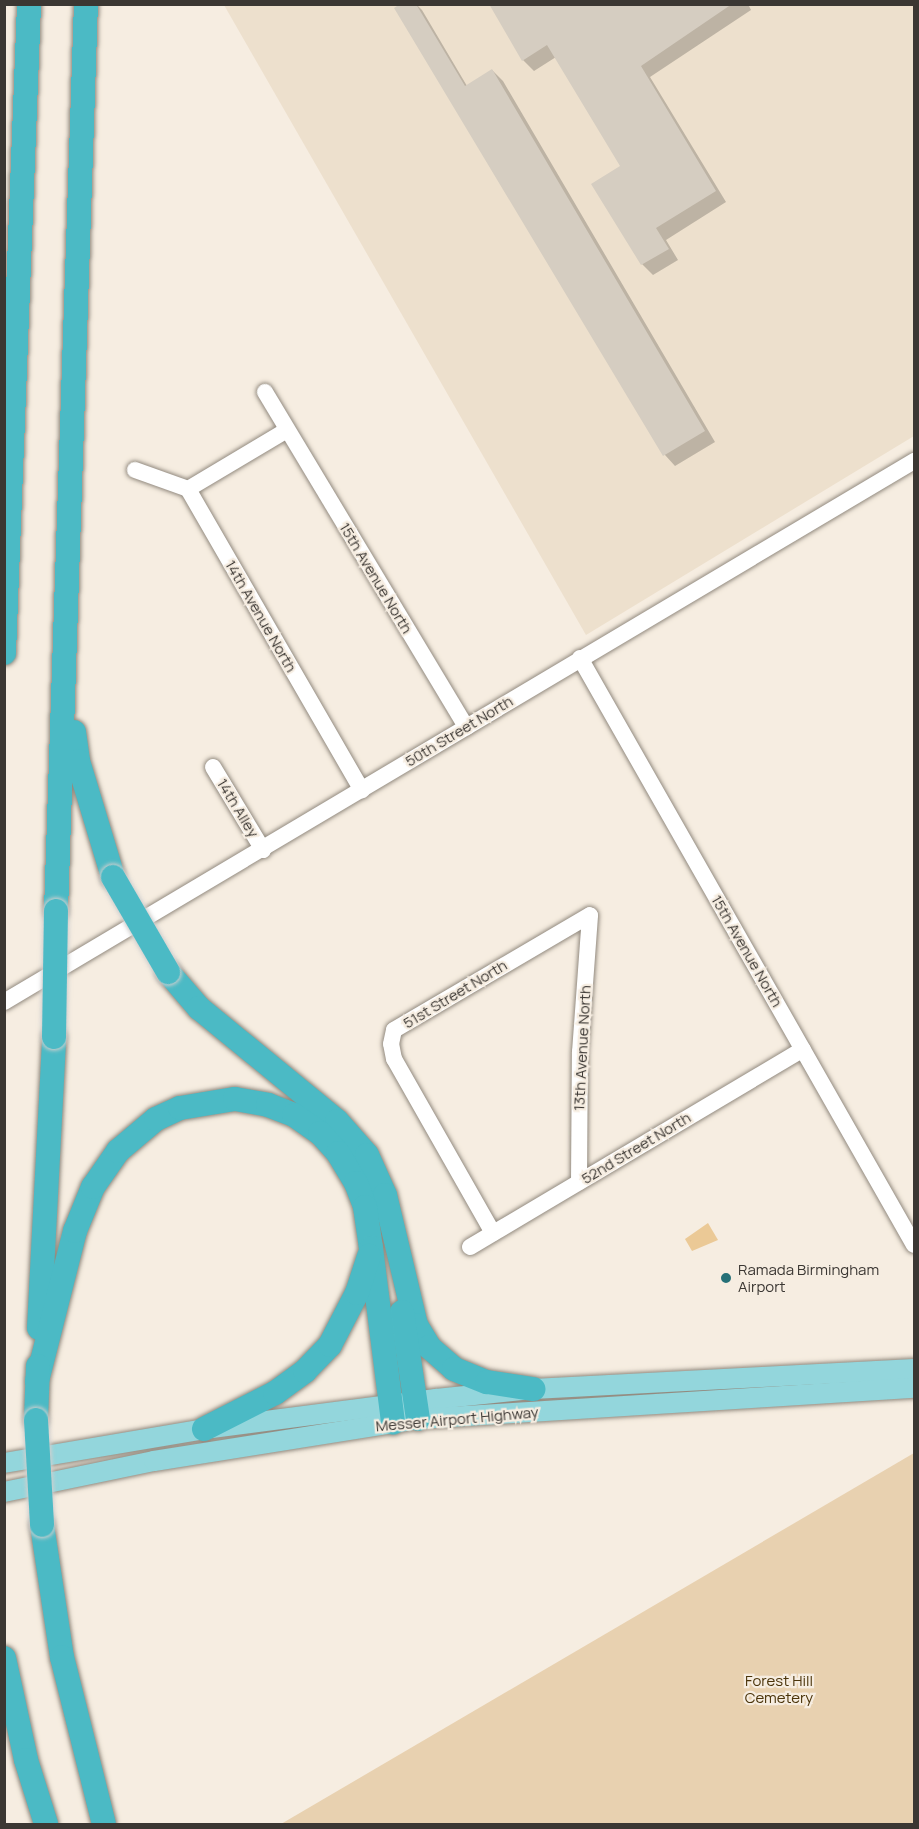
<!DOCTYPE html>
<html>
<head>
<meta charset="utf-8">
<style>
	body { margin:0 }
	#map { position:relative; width:919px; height:1829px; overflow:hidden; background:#f6ede1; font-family:Manrope,sans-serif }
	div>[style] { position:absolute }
	.built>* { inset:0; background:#ede0cd }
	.green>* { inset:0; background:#e8d1b0 }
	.water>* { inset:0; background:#ebc996 }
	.shadow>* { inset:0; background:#0003 }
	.building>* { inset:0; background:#d5cdc1 }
	.roads { filter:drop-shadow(0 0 2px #928a7f) drop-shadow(0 0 2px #928a7f) }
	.minor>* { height:16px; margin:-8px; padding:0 8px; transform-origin:8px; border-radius:8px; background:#fff }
	.major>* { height:20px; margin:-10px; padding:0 10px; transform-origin:10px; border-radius:10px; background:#93d6dc }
	.highway>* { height:24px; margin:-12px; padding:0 12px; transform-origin:12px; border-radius:12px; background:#4bbac5 }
	.bridges { filter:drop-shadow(0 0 2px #d0cfce) drop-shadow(0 0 2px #d0cfce) }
	.highway-bridge>* { height:24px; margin:-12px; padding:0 12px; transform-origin:12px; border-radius:12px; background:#4bbac5 }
	.dots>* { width:16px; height:16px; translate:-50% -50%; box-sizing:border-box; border:3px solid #f6ede1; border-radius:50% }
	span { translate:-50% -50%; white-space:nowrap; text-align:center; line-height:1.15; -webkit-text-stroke:4.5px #f6ede1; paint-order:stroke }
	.street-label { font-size:15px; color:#3b3733 }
	.poi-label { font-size:15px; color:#3b3733 }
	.left { translate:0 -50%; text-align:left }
	.park-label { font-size:15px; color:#4b340a }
	.frame { position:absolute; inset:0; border:6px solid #3b3733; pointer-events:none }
</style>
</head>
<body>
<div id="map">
	<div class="built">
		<i style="clip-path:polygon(224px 5px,914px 5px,914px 436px,586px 635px)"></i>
	</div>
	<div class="green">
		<i style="clip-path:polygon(914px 1453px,914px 1824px,281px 1824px)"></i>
	</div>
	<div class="water">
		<i style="clip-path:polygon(708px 1223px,718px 1240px,692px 1251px,685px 1239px)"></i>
	</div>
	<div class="shadow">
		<i style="clip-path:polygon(403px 4px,416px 4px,422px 10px,467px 86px,492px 70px,503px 81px,715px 442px,675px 466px,665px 455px,396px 9px)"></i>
		<i style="clip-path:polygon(491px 4px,748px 4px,751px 10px,650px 77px,726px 202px,666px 240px,678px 260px,653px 275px,642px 264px,622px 167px,556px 57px,534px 71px,523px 60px)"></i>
	</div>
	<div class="building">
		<i style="clip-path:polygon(400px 4px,416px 4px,465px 86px,492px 69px,705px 431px,663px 456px,394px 8px)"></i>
		<i style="clip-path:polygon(489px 4px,732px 4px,641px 66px,716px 191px,656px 228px,669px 249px,641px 265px,591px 184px,620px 166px,547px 45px,522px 61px)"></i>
	</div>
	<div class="roads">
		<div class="minor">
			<i style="left:265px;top:392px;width:391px;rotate:59deg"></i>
			<i style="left:135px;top:470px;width:56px;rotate:19.7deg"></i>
			<i style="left:188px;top:489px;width:348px;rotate:60deg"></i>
			<i style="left:188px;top:489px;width:115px;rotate:-30.8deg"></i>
			<i style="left:580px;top:658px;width:675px;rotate:60.36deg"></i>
			<i style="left:213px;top:767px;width:97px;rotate:58.9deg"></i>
			<i style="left:4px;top:1002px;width:1059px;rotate:-30.73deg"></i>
			<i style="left:579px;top:1182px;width:130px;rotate:-89.6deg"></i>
			<i style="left:580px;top:1052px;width:137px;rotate:-85.8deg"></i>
			<i style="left:493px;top:1233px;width:200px;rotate:-119.6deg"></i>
			<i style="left:394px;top:1059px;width:15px;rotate:-101deg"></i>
			<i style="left:391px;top:1044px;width:14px;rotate:-78deg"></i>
			<i style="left:394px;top:1030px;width:227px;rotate:-30.4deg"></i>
			<i style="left:470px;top:1247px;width:387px;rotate:-30.7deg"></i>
		</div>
		<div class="major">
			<i style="left:4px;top:1463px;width:203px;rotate:-9.6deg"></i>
			<i style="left:204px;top:1429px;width:234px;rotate:-7.4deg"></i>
			<i style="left:436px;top:1399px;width:98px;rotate:-5.9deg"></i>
			<i style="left:533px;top:1389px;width:382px;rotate:-3deg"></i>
			<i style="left:4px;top:1492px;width:153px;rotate:-11.7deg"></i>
			<i style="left:154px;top:1461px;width:267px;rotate:-9deg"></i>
			<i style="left:418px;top:1419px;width:497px;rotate:-3.6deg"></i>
		</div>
		<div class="highway">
			<i style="left:4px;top:653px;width:649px;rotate:-87.79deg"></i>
			<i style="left:74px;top:732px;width:29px;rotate:82deg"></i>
			<i style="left:78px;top:761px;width:121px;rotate:73.2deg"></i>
			<i style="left:56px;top:911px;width:907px;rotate:-88.11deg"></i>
			<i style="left:168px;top:972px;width:48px;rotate:49.3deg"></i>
			<i style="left:199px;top:1008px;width:178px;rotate:39.3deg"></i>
			<i style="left:337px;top:1121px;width:45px;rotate:48.6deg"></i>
			<i style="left:367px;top:1155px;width:44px;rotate:65.8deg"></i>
			<i style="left:385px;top:1195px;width:134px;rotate:76.6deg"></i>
			<i style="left:416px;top:1325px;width:26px;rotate:59deg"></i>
			<i style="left:429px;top:1347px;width:33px;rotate:41deg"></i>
			<i style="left:454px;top:1369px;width:35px;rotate:22deg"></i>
			<i style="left:487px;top:1382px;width:47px;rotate:8.7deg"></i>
			<i style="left:402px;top:1312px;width:108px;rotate:81.5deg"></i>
			<i style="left:39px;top:1328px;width:291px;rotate:-87deg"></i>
			<i style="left:37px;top:1381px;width:155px;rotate:-75.8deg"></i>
			<i style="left:75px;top:1231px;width:48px;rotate:-67.8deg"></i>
			<i style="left:93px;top:1187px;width:44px;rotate:-55.2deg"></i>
			<i style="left:118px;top:1151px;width:50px;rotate:-40.1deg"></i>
			<i style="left:156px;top:1119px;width:26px;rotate:-25deg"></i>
			<i style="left:180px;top:1108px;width:56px;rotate:-9.3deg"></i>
			<i style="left:235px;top:1099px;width:34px;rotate:10deg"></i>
			<i style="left:268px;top:1105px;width:28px;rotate:21deg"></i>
			<i style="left:294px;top:1115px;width:32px;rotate:35deg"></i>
			<i style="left:320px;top:1133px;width:27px;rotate:48deg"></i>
			<i style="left:338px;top:1153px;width:35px;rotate:59deg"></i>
			<i style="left:356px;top:1183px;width:26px;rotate:69deg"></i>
			<i style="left:365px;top:1207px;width:41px;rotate:81.7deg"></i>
			<i style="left:371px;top:1248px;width:176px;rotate:82.8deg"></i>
			<i style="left:36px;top:1420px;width:54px;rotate:-87.9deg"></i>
			<i style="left:204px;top:1429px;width:80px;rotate:-26.9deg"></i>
			<i style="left:275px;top:1393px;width:37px;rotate:-36deg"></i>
			<i style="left:305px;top:1371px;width:36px;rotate:-46deg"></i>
			<i style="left:330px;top:1345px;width:59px;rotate:-62.6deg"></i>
			<i style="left:357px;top:1293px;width:39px;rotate:-72deg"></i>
			<i style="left:42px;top:1525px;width:134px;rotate:81.4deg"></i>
			<i style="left:62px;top:1657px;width:172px;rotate:75.9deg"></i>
			<i style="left:4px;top:1658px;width:104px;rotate:77.8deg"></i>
			<i style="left:26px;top:1760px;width:67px;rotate:72.6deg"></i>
		</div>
	</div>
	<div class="bridges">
		<div class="highway-bridge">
			<i style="left:113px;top:877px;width:110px;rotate:59.9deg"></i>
			<i style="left:54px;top:1037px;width:126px;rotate:-89.1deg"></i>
			<i style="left:36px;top:1420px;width:105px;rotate:86.7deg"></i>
		</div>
	</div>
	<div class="dots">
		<i style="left:726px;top:1278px;background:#267077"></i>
	</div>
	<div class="street-label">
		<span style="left:376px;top:578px;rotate:59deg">15th Avenue North</span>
		<span style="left:261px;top:616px;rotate:60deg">14th Avenue North</span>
		<span style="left:459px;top:731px;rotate:-31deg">50th Street North</span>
		<span style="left:238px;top:808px;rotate:59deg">14th Alley</span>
		<span style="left:747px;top:951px;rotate:60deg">15th Avenue North</span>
		<span style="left:455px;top:994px;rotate:-31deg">51st Street North</span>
		<span style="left:582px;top:1048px;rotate:-87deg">13th Avenue North</span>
		<span style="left:636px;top:1148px;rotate:-31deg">52nd Street North</span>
		<span style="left:457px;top:1419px;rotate:-5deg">Messer Airport Highway</span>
	</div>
	<div class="poi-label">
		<span class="left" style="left:738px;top:1278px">Ramada Birmingham<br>Airport</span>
	</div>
	<div class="park-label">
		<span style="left:779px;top:1689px">Forest Hill<br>Cemetery</span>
	</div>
	<div class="frame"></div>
</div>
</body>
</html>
